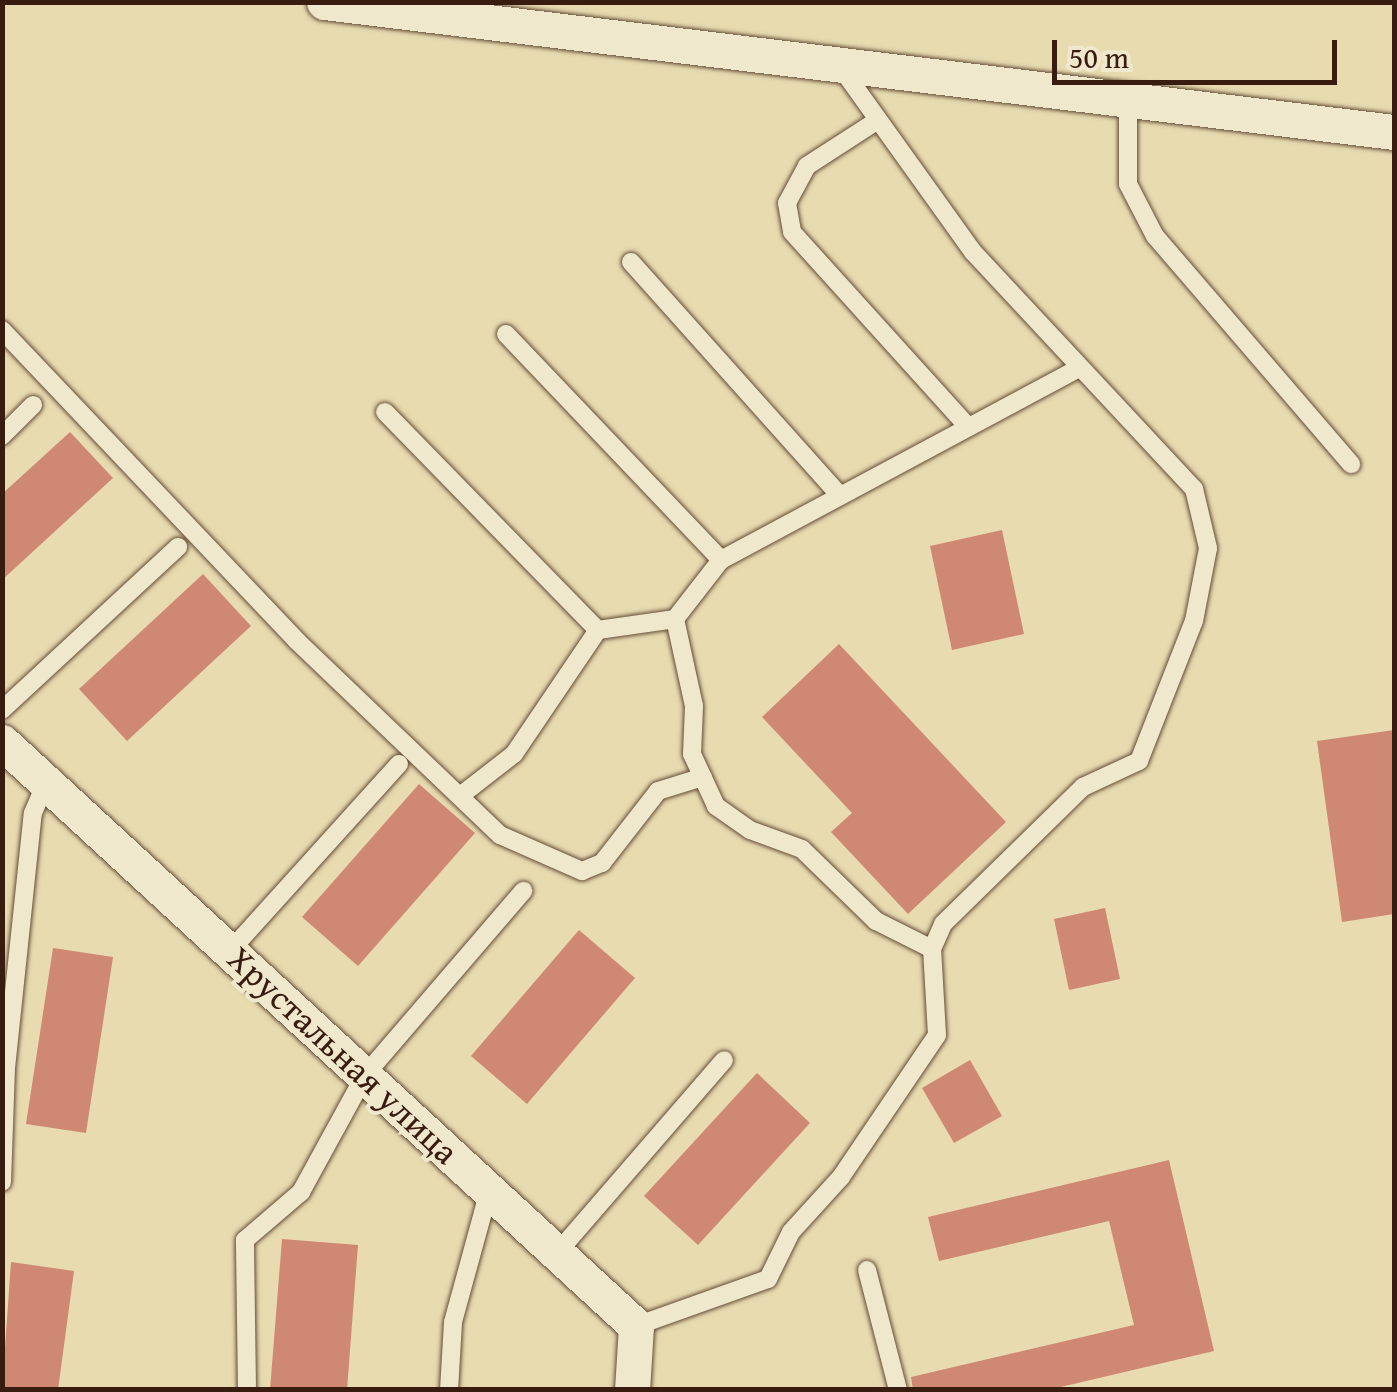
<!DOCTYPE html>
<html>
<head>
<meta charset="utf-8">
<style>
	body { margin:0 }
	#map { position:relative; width:1397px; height:1392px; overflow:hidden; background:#e8dbb0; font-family:"Gentium Book Plus",serif }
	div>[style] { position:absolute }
	.building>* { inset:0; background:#cf8872 }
	.roads { filter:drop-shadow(0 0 2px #644c38) drop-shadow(0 0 2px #644c38) }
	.service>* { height:18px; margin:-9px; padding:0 9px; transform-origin:9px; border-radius:9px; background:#f0e8cc }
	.minor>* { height:35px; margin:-17.5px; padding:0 17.5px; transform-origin:17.5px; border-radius:17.5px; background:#f0e8cc }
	span { translate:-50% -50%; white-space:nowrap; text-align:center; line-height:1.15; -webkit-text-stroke:8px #f0e8cc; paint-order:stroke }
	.street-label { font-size:35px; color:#381c10 }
	.frame { position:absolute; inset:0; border:5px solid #381c10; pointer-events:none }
	.scale { position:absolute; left:1052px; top:40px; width:285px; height:45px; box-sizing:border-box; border:5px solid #381c10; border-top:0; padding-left:12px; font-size:30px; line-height:35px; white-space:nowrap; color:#381c10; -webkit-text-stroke:8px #f0e8cc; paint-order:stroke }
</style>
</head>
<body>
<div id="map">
	<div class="building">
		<i style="clip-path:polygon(70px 432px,113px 478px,2px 580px,2px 494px)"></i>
		<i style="clip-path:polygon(1002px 530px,1024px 634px,952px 650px,930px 546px)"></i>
		<i style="clip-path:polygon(203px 574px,251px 626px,127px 741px,79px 689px)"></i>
		<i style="clip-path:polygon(839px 644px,1006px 822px,908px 914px,831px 832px,852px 813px,762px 717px)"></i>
		<i style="clip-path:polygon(1394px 730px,1394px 914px,1342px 922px,1317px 741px)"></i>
		<i style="clip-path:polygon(419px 784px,475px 833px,358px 966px,302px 917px)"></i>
		<i style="clip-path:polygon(1105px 908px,1120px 979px,1069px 990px,1054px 919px)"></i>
		<i style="clip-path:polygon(579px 930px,635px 978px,527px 1104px,471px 1056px)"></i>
		<i style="clip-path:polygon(53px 948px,113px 957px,86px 1133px,26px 1124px)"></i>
		<i style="clip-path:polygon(970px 1060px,1002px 1116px,954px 1143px,922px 1088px)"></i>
		<i style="clip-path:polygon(757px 1073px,810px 1123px,698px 1245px,644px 1196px)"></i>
		<i style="clip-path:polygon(1169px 1160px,1214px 1351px,1048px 1390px,913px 1390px,911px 1377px,1134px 1325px,1109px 1221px,939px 1261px,928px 1217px)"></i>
		<i style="clip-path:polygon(282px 1239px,358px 1245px,347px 1390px,270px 1390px)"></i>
		<i style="clip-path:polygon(11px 1262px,74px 1271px,58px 1390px,2px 1390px)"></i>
	</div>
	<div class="roads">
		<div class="service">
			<i style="left:1128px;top:100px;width:84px;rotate:90deg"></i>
			<i style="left:1128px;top:184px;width:59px;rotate:62.6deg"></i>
			<i style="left:1155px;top:236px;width:301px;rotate:49.3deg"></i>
			<i style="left:878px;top:120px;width:85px;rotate:147.1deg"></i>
			<i style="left:807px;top:166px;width:42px;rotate:118.4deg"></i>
			<i style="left:787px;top:203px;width:29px;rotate:80deg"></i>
			<i style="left:792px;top:232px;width:263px;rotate:47.9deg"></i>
			<i style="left:631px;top:262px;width:312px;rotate:48.2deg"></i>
			<i style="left:2px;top:330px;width:429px;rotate:46.5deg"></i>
			<i style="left:297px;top:641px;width:281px;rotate:43.7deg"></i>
			<i style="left:500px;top:835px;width:90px;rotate:23.7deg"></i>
			<i style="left:582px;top:871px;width:22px;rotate:-22deg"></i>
			<i style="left:602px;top:863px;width:91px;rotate:-52.1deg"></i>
			<i style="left:658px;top:791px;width:47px;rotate:-17.3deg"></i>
			<i style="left:506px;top:334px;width:312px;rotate:46.4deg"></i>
			<i style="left:385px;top:412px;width:305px;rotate:45.7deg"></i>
			<i style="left:598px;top:630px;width:78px;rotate:-8.1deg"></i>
			<i style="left:2px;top:436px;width:44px;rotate:-45deg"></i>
			<i style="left:2px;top:710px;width:240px;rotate:-42.8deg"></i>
			<i style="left:460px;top:796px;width:68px;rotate:-37.9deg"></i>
			<i style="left:514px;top:754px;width:150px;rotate:-55.9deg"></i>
			<i style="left:932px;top:949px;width:63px;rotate:-153.4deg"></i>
			<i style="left:876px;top:921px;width:103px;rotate:-135.8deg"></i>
			<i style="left:802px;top:849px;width:55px;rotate:-159.9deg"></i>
			<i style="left:750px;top:830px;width:42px;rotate:-144.8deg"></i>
			<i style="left:716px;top:806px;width:57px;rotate:-114.8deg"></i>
			<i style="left:692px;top:754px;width:48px;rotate:-87.6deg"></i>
			<i style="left:694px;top:706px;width:89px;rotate:-102.3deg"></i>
			<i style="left:675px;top:619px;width:75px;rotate:-52.1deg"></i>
			<i style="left:721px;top:560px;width:404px;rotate:-28.2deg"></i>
			<i style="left:230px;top:951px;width:252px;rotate:-47.9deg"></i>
			<i style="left:2px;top:1182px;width:114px;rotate:-88deg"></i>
			<i style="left:6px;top:1068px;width:256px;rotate:-84deg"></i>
			<i style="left:33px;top:813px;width:34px;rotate:-67deg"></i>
			<i style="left:557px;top:1253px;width:255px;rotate:-49.1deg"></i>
			<i style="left:867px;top:1270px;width:124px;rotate:75.5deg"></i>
			<i style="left:636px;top:1326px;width:140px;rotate:-19.6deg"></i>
			<i style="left:768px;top:1279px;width:52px;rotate:-63.9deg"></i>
			<i style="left:791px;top:1232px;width:74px;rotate:-47.7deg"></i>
			<i style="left:841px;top:1177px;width:171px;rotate:-55.9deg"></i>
			<i style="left:937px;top:1035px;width:86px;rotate:-93.3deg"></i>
			<i style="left:932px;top:949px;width:27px;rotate:-66deg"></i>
			<i style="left:943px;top:924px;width:196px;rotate:-44.4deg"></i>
			<i style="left:1083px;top:787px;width:62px;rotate:-24.9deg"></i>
			<i style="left:1139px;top:761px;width:150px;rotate:-68.6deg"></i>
			<i style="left:1194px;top:621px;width:74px;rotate:-79.1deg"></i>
			<i style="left:1208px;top:548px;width:61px;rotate:-103.3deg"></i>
			<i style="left:1194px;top:489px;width:324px;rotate:-133deg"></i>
			<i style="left:973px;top:252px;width:230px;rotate:-125.6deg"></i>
			<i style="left:247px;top:1390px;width:150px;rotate:-90.8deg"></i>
			<i style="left:245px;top:1240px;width:74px;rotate:-40.6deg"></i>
			<i style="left:301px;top:1192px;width:133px;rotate:-61.3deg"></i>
			<i style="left:365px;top:1075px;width:243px;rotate:-49.3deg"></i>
			<i style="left:449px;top:1390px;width:68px;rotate:-86.6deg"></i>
			<i style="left:453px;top:1322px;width:137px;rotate:-74.7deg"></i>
		</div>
		<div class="minor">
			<i style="left:324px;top:2px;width:1078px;rotate:6.93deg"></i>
			<i style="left:2px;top:742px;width:862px;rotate:42.65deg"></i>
			<i style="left:636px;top:1326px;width:64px;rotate:93.6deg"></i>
		</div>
	</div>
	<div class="street-label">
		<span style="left:343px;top:1055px;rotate:43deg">Хрустальная улица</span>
	</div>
	<div class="frame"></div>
	<div class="scale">50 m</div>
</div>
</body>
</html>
